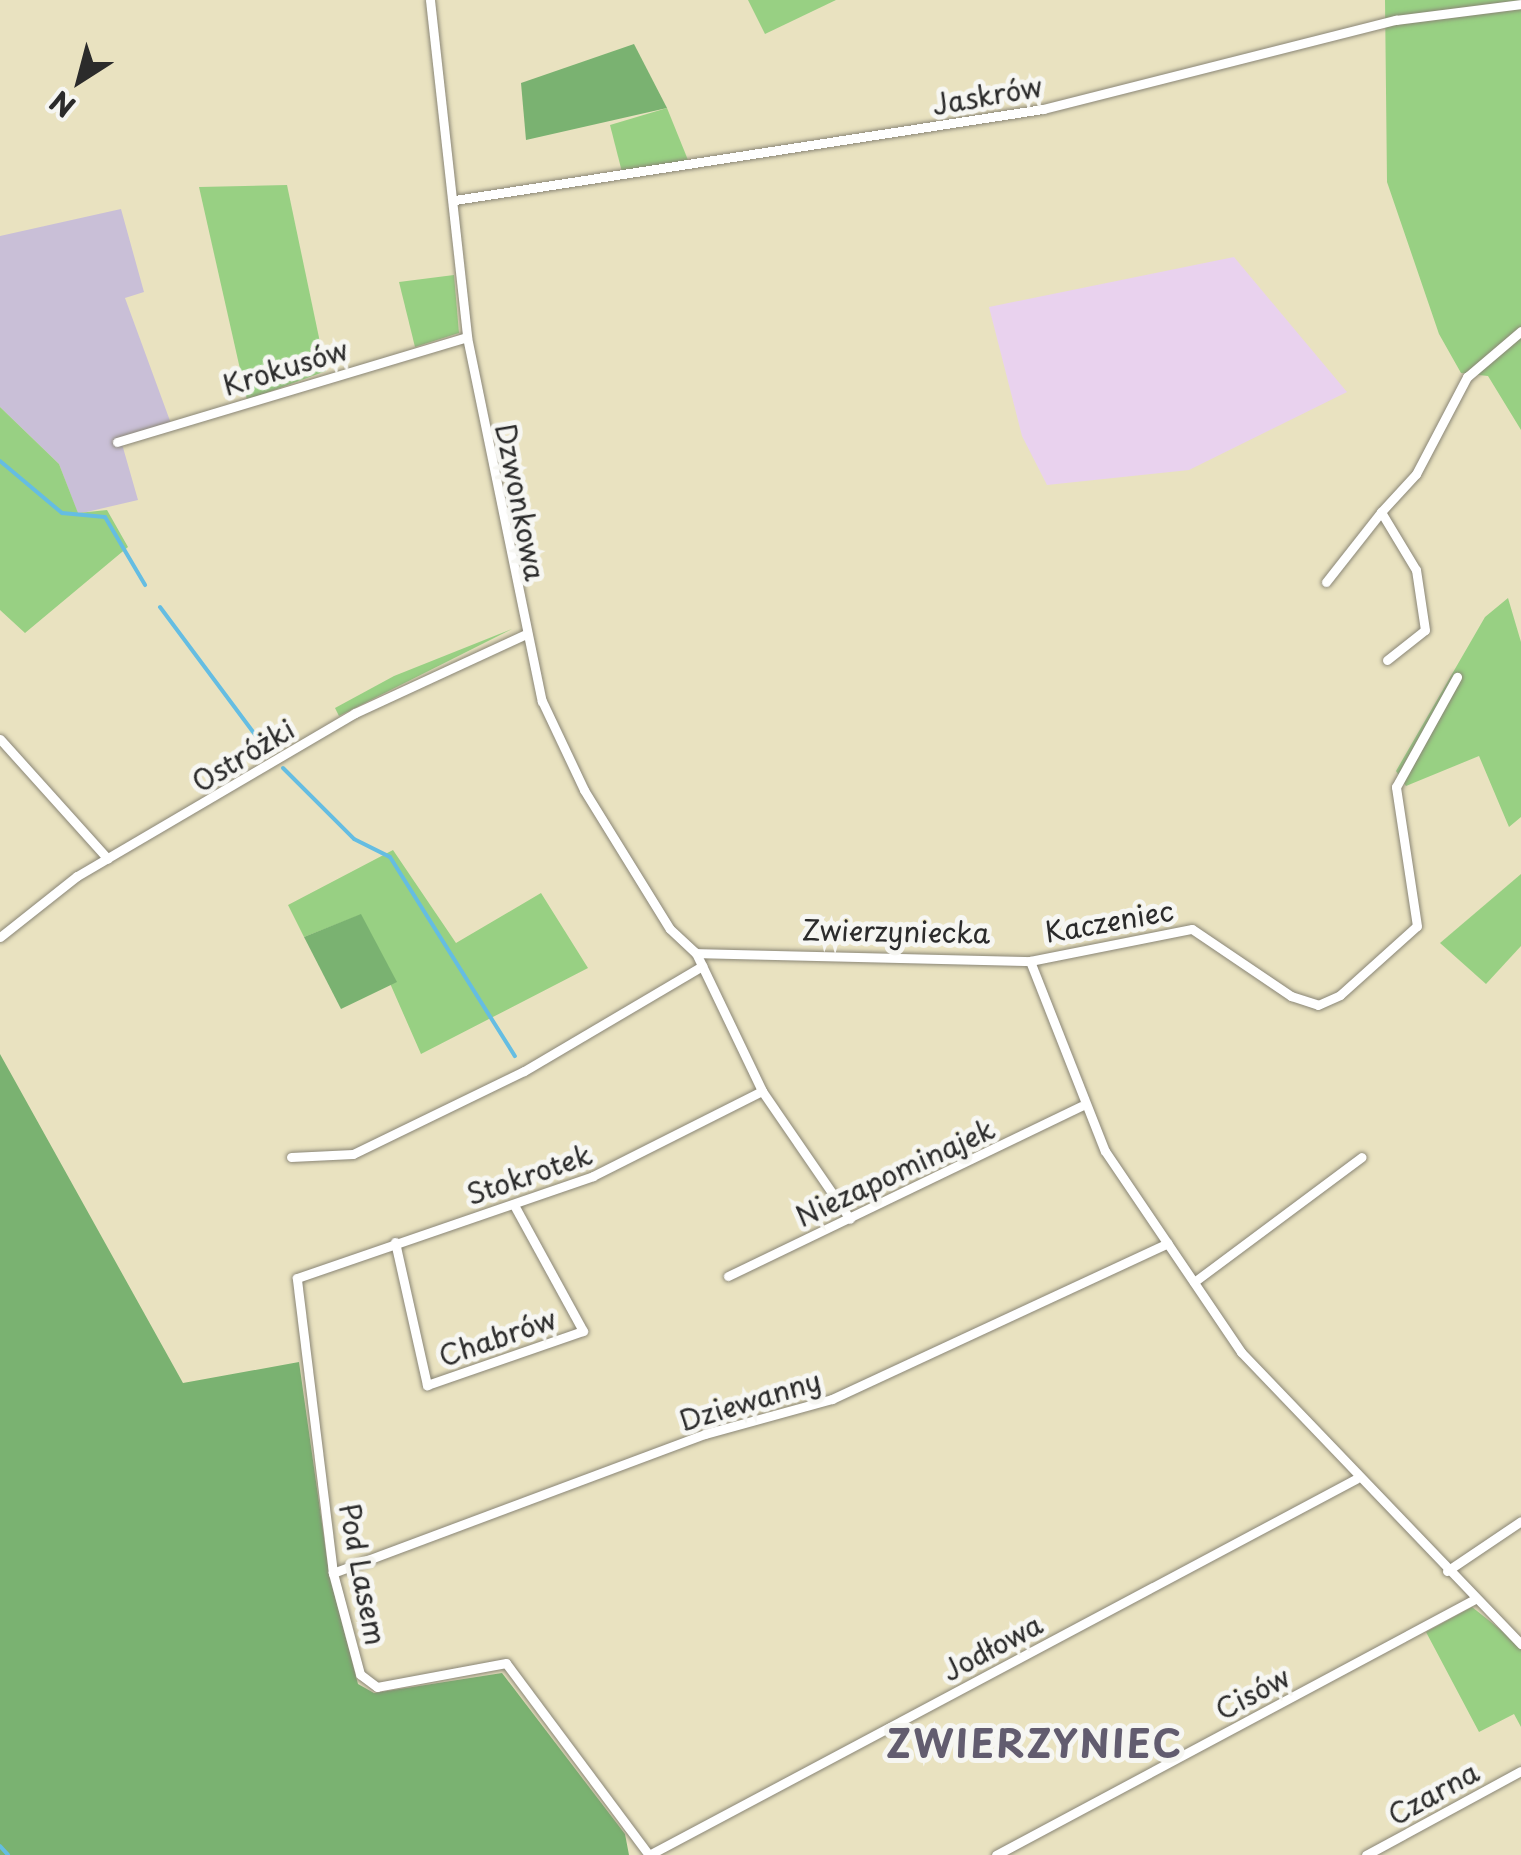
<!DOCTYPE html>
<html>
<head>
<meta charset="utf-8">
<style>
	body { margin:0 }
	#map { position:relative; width:1521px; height:1855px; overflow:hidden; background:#e9e2c0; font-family:"Playpen Sans",sans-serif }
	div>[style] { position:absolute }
	.built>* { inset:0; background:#e9d2ee }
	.industrial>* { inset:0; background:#c9bfd7 }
	.green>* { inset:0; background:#98d083 }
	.forest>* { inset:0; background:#7ab271 }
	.stream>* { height:4px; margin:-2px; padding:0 2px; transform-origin:2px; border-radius:2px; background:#65bde2 }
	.roads { filter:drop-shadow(0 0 2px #8a8676) drop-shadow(0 0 2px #8a8676) }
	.minor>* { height:9px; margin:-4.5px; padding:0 4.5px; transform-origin:4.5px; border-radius:4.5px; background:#fff }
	span { translate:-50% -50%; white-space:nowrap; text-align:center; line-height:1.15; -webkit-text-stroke:10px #f6f6f2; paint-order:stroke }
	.street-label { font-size:28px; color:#2b2b2b }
	.district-label { font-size:38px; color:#625c6f; font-weight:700; letter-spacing:2.5px }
	.north { position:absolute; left:30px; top:30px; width:100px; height:100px; -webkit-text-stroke:8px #f6f6f2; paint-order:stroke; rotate:216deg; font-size:28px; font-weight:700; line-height:40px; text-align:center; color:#2b2b2b }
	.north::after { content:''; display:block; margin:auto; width:35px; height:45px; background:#2b2b2b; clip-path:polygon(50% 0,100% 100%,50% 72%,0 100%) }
</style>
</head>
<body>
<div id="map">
	<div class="built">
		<i style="clip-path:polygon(1234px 257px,1347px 392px,1189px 470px,1047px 485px,1022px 436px,989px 307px)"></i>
	</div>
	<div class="industrial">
		<i style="clip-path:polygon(121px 209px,144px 292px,125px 298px,173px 429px,122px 444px,138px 500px,78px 514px,59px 464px,0 407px,0 236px)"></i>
	</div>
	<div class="green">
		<i style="clip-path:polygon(748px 0,836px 0,765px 34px)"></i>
		<i style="clip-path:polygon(1385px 0,1521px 0,1521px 430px,1488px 376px,1461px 373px,1439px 334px,1387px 182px)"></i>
		<i style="clip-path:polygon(667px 108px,690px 165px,623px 176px,610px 125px)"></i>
		<i style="clip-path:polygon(287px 185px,326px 371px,247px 400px,199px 187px)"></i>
		<i style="clip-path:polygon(454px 275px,459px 333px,415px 347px,399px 282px)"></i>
		<i style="clip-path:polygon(0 407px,59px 464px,78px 513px,107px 510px,128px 547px,25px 633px,0 610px)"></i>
		<i style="clip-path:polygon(1508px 598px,1521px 642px,1521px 817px,1509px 827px,1479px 756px,1406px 786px,1396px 771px,1485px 617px)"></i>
		<i style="clip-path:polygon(512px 629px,339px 716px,335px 708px,394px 676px)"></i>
		<i style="clip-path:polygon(393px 850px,456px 943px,541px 893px,588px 968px,421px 1054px,360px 915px,304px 937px,288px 905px)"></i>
		<i style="clip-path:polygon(1521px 874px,1521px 946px,1486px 984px,1440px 943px)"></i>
		<i style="clip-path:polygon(1472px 1607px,1521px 1646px,1521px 1727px,1514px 1714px,1479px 1732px,1426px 1632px)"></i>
	</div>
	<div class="forest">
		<i style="clip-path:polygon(634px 44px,667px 108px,526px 140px,521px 83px)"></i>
		<i style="clip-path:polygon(361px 914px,397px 982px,341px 1009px,304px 937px)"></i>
		<i style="clip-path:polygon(0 1054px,183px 1383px,299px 1362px,329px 1573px,358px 1684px,374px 1693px,502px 1673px,625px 1834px,629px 1855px,0 1855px)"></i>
	</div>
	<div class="stream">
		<i style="left:0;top:461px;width:81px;rotate:40deg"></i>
		<i style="left:62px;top:513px;width:43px;rotate:5.3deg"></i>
		<i style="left:105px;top:517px;width:79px;rotate:59.5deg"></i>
		<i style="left:160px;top:607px;width:181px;rotate:53.3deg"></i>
		<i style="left:283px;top:768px;width:100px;rotate:45deg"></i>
		<i style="left:354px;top:839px;width:40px;rotate:26.6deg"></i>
		<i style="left:390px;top:857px;width:235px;rotate:57.9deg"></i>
		<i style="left:0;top:1846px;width:12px;rotate:48deg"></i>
	</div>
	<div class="roads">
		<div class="minor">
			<i style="left:430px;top:0;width:339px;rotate:83.7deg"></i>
			<i style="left:467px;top:337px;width:372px;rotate:78.4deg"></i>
			<i style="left:542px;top:701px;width:98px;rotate:64.7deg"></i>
			<i style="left:584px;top:790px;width:163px;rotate:58.3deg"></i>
			<i style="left:670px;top:929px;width:35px;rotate:43deg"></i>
			<i style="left:696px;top:953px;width:153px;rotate:64.4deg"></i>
			<i style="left:762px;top:1091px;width:155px;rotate:55.5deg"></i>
			<i style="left:455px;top:200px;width:595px;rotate:-8.8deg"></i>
			<i style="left:1043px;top:109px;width:364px;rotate:-14.2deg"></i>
			<i style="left:1396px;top:20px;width:126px;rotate:-7.3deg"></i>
			<i style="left:117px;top:442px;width:365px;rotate:-16.7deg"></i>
			<i style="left:1326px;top:582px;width:89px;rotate:-51.8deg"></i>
			<i style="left:1387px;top:660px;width:48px;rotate:-38.3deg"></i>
			<i style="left:1425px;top:630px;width:61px;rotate:-98.5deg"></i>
			<i style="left:1416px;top:570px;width:68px;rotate:-121.1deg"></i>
			<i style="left:1381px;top:512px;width:52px;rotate:-47.4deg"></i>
			<i style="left:1416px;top:474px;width:110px;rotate:-62.3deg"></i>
			<i style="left:1467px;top:377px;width:71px;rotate:-40.4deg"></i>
			<i style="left:0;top:739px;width:161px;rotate:48deg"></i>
			<i style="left:0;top:937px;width:98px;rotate:-38.4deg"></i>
			<i style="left:77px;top:876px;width:322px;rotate:-30.4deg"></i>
			<i style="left:355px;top:713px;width:186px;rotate:-24.8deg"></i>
			<i style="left:696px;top:953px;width:334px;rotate:1.4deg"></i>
			<i style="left:1030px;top:961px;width:204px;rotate:68.5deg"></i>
			<i style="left:1105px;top:1151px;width:243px;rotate:55.9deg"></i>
			<i style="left:1241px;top:1352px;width:405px;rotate:46.2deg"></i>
			<i style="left:1030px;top:961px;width:165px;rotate:-11.2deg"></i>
			<i style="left:1192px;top:929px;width:120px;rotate:34.1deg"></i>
			<i style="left:1291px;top:996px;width:28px;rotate:18deg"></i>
			<i style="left:1318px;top:1005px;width:24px;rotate:-24deg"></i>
			<i style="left:1340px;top:995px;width:103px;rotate:-41.9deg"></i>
			<i style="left:1417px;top:926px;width:141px;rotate:-98.6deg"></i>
			<i style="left:1396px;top:787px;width:126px;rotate:-61deg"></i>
			<i style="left:291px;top:1157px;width:62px;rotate:-2.8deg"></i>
			<i style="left:353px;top:1154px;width:190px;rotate:-25.9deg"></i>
			<i style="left:524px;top:1071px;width:207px;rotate:-30.5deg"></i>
			<i style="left:395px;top:1242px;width:147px;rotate:77.4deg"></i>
			<i style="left:427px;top:1385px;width:165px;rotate:-19.1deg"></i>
			<i style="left:583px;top:1331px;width:144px;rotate:-118.7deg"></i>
			<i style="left:728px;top:1276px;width:392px;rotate:-25.7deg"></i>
			<i style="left:1194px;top:1282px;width:209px;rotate:-36.7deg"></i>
			<i style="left:1447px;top:1571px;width:89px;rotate:-34deg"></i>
			<i style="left:333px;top:1573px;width:397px;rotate:-20.5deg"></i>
			<i style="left:705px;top:1434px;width:132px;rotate:-15.4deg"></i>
			<i style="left:832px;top:1399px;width:370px;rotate:-24.9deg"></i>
			<i style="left:649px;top:1855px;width:239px;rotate:-126.7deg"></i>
			<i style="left:506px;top:1663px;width:131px;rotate:169.5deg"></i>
			<i style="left:377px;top:1687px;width:21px;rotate:-143deg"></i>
			<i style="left:360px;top:1674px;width:105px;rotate:-105deg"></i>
			<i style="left:333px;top:1573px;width:297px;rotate:-97deg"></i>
			<i style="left:297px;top:1278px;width:313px;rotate:-19deg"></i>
			<i style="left:593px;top:1176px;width:189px;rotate:-26.7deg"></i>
			<i style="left:649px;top:1855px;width:801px;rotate:-28.01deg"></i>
			<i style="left:996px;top:1855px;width:543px;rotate:-28.12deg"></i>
			<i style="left:1366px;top:1855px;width:176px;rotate:-28.5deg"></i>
		</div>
	</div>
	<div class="street-label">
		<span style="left:987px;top:95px;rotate:-10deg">Jaskrów</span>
		<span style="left:285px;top:367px;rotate:-17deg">Krokusów</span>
		<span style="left:521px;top:502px;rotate:79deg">Dzwonkowa</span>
		<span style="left:243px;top:755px;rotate:-31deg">Ostróżki</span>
		<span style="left:1109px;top:921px;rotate:-10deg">Kaczeniec</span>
		<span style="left:896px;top:931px;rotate:1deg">Zwierzyniecka</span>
		<span style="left:895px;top:1172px;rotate:-25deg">Niezapominajek</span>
		<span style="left:529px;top:1174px;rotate:-19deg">Stokrotek</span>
		<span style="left:497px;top:1337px;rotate:-19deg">Chabrów</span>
		<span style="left:750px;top:1400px;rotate:-17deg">Dziewanny</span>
		<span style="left:363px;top:1574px;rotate:79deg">Pod Lasem</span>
		<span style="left:992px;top:1647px;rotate:-28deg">Jodłowa</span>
		<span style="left:1252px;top:1693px;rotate:-28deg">Cisów</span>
		<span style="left:1433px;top:1793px;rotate:-29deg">Czarna</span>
	</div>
	<div class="district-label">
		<span style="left:1035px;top:1743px">ZWIERZYNIEC</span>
	</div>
	<div class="north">N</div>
</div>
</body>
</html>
